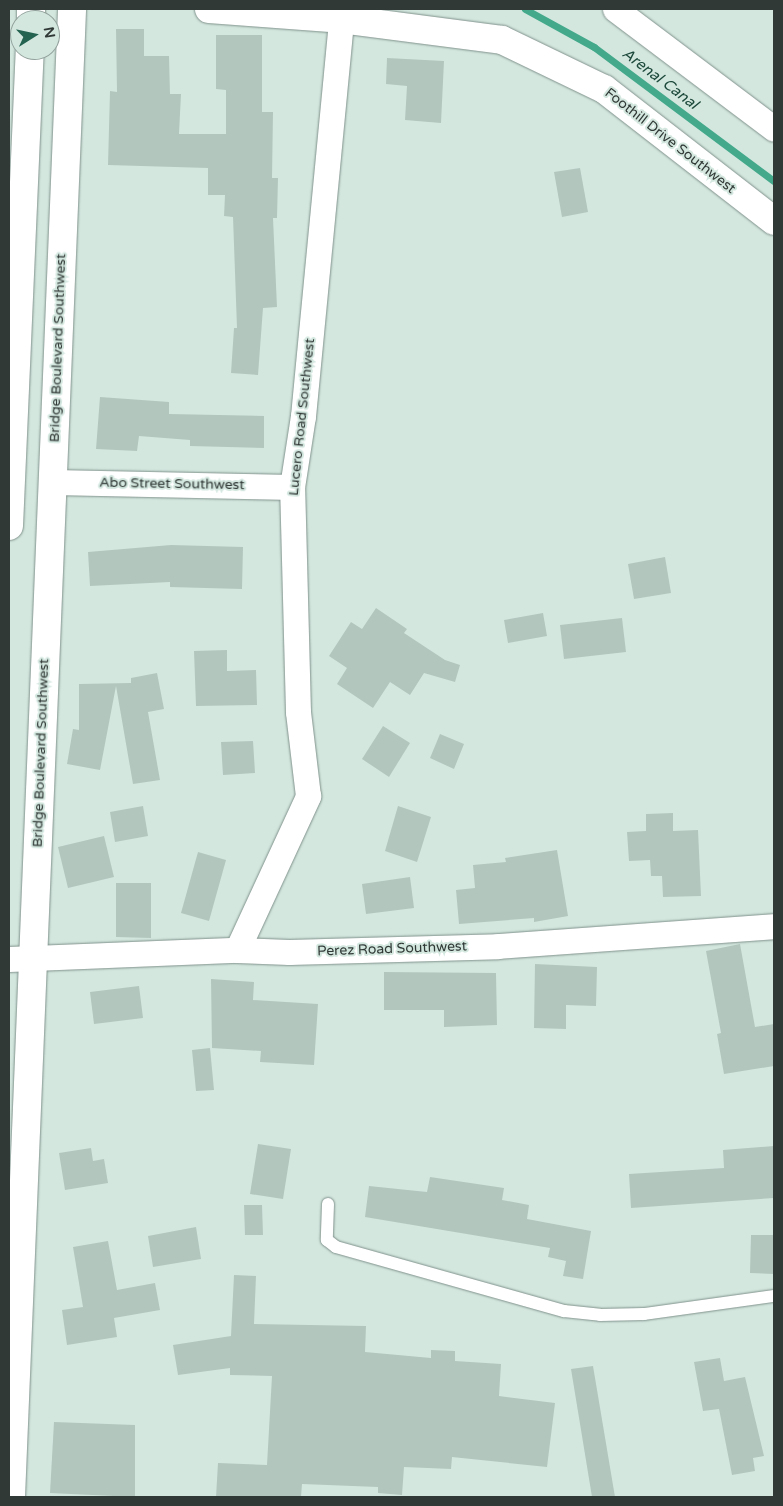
<!DOCTYPE html>
<html>
<head>
<meta charset="utf-8">
<style>
	body { margin:0 }
	#map { position:relative; width:783px; height:1506px; overflow:hidden; background:#d3e7df; font-family:"Varela Round",sans-serif }
	div>[style] { position:absolute }
	.stream>* { height:7px; margin:-3.5px; padding:0 3.5px; transform-origin:3.5px; border-radius:3.5px; background:#43a98a }
	.building>* { inset:0; background:#b2c6be }
	.roads { filter:drop-shadow(0 0 1px #80928b) drop-shadow(0 0 1px #80928b) }
	.lane>* { height:12px; margin:-6px; padding:0 6px; transform-origin:6px; border-radius:6px; background:#fff }
	.street>* { height:25px; margin:-12.5px; padding:0 12.5px; transform-origin:12.5px; border-radius:12.5px; background:#fff }
	.secondary>* { height:28px; margin:-14px; padding:0 14px; transform-origin:14px; border-radius:14px; background:#fff }
	span { translate:-50% -50%; white-space:nowrap; text-align:center; line-height:1.15; -webkit-text-stroke:4px #d3e7df; paint-order:stroke }
	.street-label { font-size:14px; color:#313936 }
	.water-label { font-size:15px; color:#1d493b; font-style:italic }
	.frame { position:absolute; inset:0; border:10px solid #313936; pointer-events:none }
	.north { position:absolute; left:10px; top:10px; width:50px; height:50px; box-sizing:border-box; background:#d3e7df; border:1px solid #92a19b; border-radius:50%; rotate:80deg; font-size:14px; font-weight:700; line-height:20px; text-align:center; color:#313936 }
	.north::after { content:''; display:block; margin:auto; width:18px; height:22px; background:#246350; clip-path:polygon(50% 0,100% 100%,50% 72%,0 100%) }
</style>
</head>
<body>
<div id="map">
	<div class="stream">
		<i style="left:525px;top:9px;width:79px;rotate:28.8deg"></i>
		<i style="left:594px;top:47px;width:224px;rotate:36.7deg"></i>
	</div>
	<div class="building">
		<i style="clip-path:polygon(116px 29px,144px 29px,144px 56px,169px 56px,170px 94px,181px 94px,179px 134px,226px 134px,226px 90px,216px 89px,216px 35px,262px 35px,262px 112px,273px 112px,272px 178px,278px 178px,277px 218px,273px 218px,277px 307px,263px 308px,258px 375px,231px 373px,234px 328px,237px 328px,233px 217px,224px 216px,225px 195px,208px 195px,208px 168px,108px 165px,110px 91px,117px 92px)"></i>
		<i style="clip-path:polygon(387px 58px,444px 61px,441px 123px,405px 120px,407px 86px,386px 84px)"></i>
		<i style="clip-path:polygon(580px 168px,588px 212px,562px 217px,554px 172px)"></i>
		<i style="clip-path:polygon(100px 397px,169px 402px,169px 414px,264px 416px,264px 448px,190px 446px,190px 440px,139px 436px,137px 451px,96px 449px)"></i>
		<i style="clip-path:polygon(171px 545px,243px 547px,242px 589px,170px 587px,170px 582px,90px 586px,88px 552px)"></i>
		<i style="clip-path:polygon(665px 557px,671px 593px,634px 599px,628px 564px)"></i>
		<i style="clip-path:polygon(376px 608px,407px 629px,404px 633px,445px 660px,460px 665px,455px 682px,424px 673px,410px 695px,390px 682px,373px 708px,337px 684px,347px 668px,329px 656px,351px 622px,362px 629px)"></i>
		<i style="clip-path:polygon(543px 613px,547px 636px,508px 643px,504px 620px)"></i>
		<i style="clip-path:polygon(622px 618px,626px 652px,564px 659px,560px 625px)"></i>
		<i style="clip-path:polygon(227px 650px,227px 671px,256px 670px,257px 705px,196px 706px,194px 651px)"></i>
		<i style="clip-path:polygon(157px 673px,164px 709px,148px 712px,160px 780px,133px 784px,116px 686px,100px 770px,67px 764px,73px 729px,79px 730px,79px 684px,131px 683px,131px 678px)"></i>
		<i style="clip-path:polygon(383px 726px,410px 743px,389px 777px,362px 759px)"></i>
		<i style="clip-path:polygon(440px 734px,464px 744px,454px 769px,430px 758px)"></i>
		<i style="clip-path:polygon(253px 741px,255px 773px,223px 775px,221px 742px)"></i>
		<i style="clip-path:polygon(143px 806px,148px 836px,115px 842px,110px 812px)"></i>
		<i style="clip-path:polygon(398px 806px,431px 817px,417px 862px,385px 851px)"></i>
		<i style="clip-path:polygon(673px 813px,673px 831px,698px 830px,701px 896px,663px 897px,662px 876px,651px 876px,650px 860px,629px 861px,627px 832px,646px 831px,646px 814px)"></i>
		<i style="clip-path:polygon(104px 836px,114px 877px,68px 888px,58px 847px)"></i>
		<i style="clip-path:polygon(557px 850px,568px 916px,534px 922px,534px 918px,459px 924px,456px 890px,475px 888px,473px 865px,506px 862px,505px 858px)"></i>
		<i style="clip-path:polygon(198px 852px,226px 860px,209px 921px,181px 913px)"></i>
		<i style="clip-path:polygon(410px 877px,414px 908px,366px 914px,362px 884px)"></i>
		<i style="clip-path:polygon(116px 883px,151px 883px,151px 938px,116px 937px)"></i>
		<i style="clip-path:polygon(740px 944px,755px 1027px,774px 1024px,774px 1066px,724px 1074px,717px 1034px,721px 1033px,706px 951px)"></i>
		<i style="clip-path:polygon(535px 964px,597px 967px,596px 1006px,566px 1005px,566px 1029px,534px 1028px)"></i>
		<i style="clip-path:polygon(384px 972px,496px 973px,497px 1025px,444px 1027px,444px 1010px,384px 1010px)"></i>
		<i style="clip-path:polygon(211px 979px,254px 982px,253px 1000px,318px 1004px,314px 1065px,260px 1062px,261px 1051px,212px 1048px)"></i>
		<i style="clip-path:polygon(139px 986px,143px 1018px,94px 1024px,90px 992px)"></i>
		<i style="clip-path:polygon(210px 1048px,214px 1090px,196px 1091px,192px 1050px)"></i>
		<i style="clip-path:polygon(258px 1144px,291px 1149px,283px 1199px,250px 1194px)"></i>
		<i style="clip-path:polygon(774px 1146px,774px 1198px,631px 1208px,629px 1174px,724px 1168px,723px 1150px)"></i>
		<i style="clip-path:polygon(91px 1148px,93px 1161px,104px 1159px,108px 1183px,65px 1190px,59px 1153px)"></i>
		<i style="clip-path:polygon(430px 1177px,504px 1188px,502px 1200px,529px 1205px,527px 1219px,591px 1231px,583px 1279px,563px 1276px,566px 1261px,548px 1257px,550px 1248px,365px 1217px,369px 1186px,427px 1192px)"></i>
		<i style="clip-path:polygon(244px 1205px,262px 1205px,263px 1235px,245px 1235px)"></i>
		<i style="clip-path:polygon(196px 1227px,201px 1259px,153px 1267px,148px 1236px)"></i>
		<i style="clip-path:polygon(751px 1235px,774px 1235px,774px 1274px,750px 1273px)"></i>
		<i style="clip-path:polygon(108px 1241px,117px 1290px,155px 1283px,160px 1310px,114px 1318px,117px 1337px,67px 1345px,62px 1310px,83px 1307px,73px 1247px)"></i>
		<i style="clip-path:polygon(234px 1275px,256px 1276px,254px 1324px,366px 1326px,365px 1352px,431px 1358px,431px 1350px,455px 1351px,455px 1361px,501px 1364px,499px 1396px,555px 1403px,547px 1467px,452px 1457px,451px 1469px,404px 1467px,402px 1495px,378px 1493px,378px 1487px,302px 1484px,301px 1497px,216px 1497px,218px 1463px,267px 1465px,272px 1376px,230px 1375px,230px 1368px,178px 1375px,173px 1345px,231px 1336px)"></i>
		<i style="clip-path:polygon(720px 1358px,724px 1381px,745px 1377px,764px 1456px,753px 1458px,755px 1471px,732px 1475px,719px 1409px,703px 1411px,694px 1362px)"></i>
		<i style="clip-path:polygon(593px 1366px,615px 1497px,592px 1497px,571px 1369px)"></i>
		<i style="clip-path:polygon(54px 1422px,135px 1425px,135px 1497px,50px 1493px)"></i>
	</div>
	<div class="roads">
		<div class="lane">
			<i style="left:328px;top:1204px;width:36px;rotate:92deg"></i>
			<i style="left:327px;top:1240px;width:11px;rotate:38deg"></i>
			<i style="left:336px;top:1247px;width:237px;rotate:15.7deg"></i>
			<i style="left:564px;top:1311px;width:36px;rotate:6deg"></i>
			<i style="left:600px;top:1315px;width:44px;rotate:-1.3deg"></i>
			<i style="left:644px;top:1314px;width:131px;rotate:-7.9deg"></i>
		</div>
		<div class="street">
			<i style="left:615px;top:9px;width:199px;rotate:37deg"></i>
			<i style="left:53px;top:482px;width:239px;rotate:1.2deg"></i>
			<i style="left:237px;top:950px;width:170px;rotate:-65.2deg"></i>
			<i style="left:308px;top:796px;width:85px;rotate:-96.8deg"></i>
			<i style="left:298px;top:712px;width:225px;rotate:-91.5deg"></i>
			<i style="left:292px;top:487px;width:72px;rotate:-81.2deg"></i>
			<i style="left:303px;top:416px;width:399px;rotate:-84.5deg"></i>
			<i style="left:9px;top:959px;width:228px;rotate:-2.3deg"></i>
			<i style="left:237px;top:950px;width:52px;rotate:2.2deg"></i>
			<i style="left:289px;top:952px;width:209px;rotate:-1.6deg"></i>
			<i style="left:498px;top:946px;width:277px;rotate:-4.1deg"></i>
		</div>
		<div class="secondary">
			<i style="left:209px;top:9px;width:132px;rotate:4.3deg"></i>
			<i style="left:341px;top:19px;width:162px;rotate:7.4deg"></i>
			<i style="left:502px;top:40px;width:113px;rotate:25.7deg"></i>
			<i style="left:604px;top:89px;width:215px;rotate:37.8deg"></i>
			<i style="left:31px;top:20px;width:11px;rotate:-90deg"></i>
			<i style="left:9px;top:526px;width:476px;rotate:-87.5deg"></i>
			<i style="left:11px;top:1497px;width:1489px;rotate:-87.65deg"></i>
		</div>
	</div>
	<div class="street-label">
		<span style="left:670px;top:141px;rotate:38deg">Foothill Drive Southwest</span>
		<span style="left:58px;top:348px;rotate:-88deg">Bridge Boulevard Southwest</span>
		<span style="left:302px;top:417px;rotate:-84deg">Lucero Road Southwest</span>
		<span style="left:172px;top:484px;rotate:1deg">Abo Street Southwest</span>
		<span style="left:41px;top:753px;rotate:-88deg">Bridge Boulevard Southwest</span>
		<span style="left:392px;top:949px;rotate:-2deg">Perez Road Southwest</span>
	</div>
	<div class="water-label">
		<span style="left:660px;top:79px;rotate:37deg">Arenal Canal</span>
	</div>
	<div class="frame"></div>
	<div class="north">N</div>
</div>
</body>
</html>
